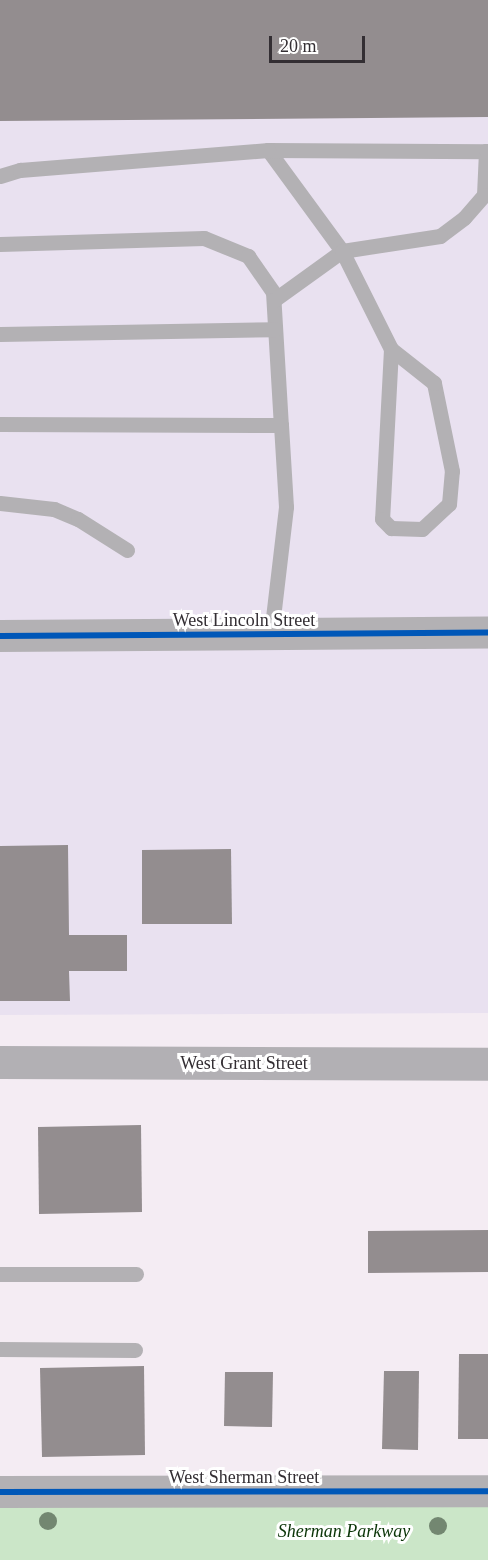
<!DOCTYPE html>
<html>
<head>
<meta charset="utf-8">
<style>
	body { margin:0 }
	#map { position:relative; width:488px; height:1560px; overflow:hidden; background:#f4ecf3; font-family:"Times New Roman",serif }
	div>[style] { position:absolute }
	.industrial>* { inset:0; background:#e9e1f0 }
	.green>* { inset:0; background:#cbe6c8 }
	.building>* { inset:0; background:#938d8f }
	.service>* { height:15px; margin:-7.5px; padding:0 7.5px; transform-origin:7.5px; border-radius:7.5px; background:#b3b1b4 }
	.minor>* { height:32px; margin:-16px; padding:0 16px; transform-origin:16px; border-radius:16px; background:#b3b1b4 }
	.secondary>* { height:33px; margin:-16.5px; padding:0 16.5px; transform-origin:16.5px; border-radius:16.5px; background:#b2b0b4 }
	.cycleway>* { height:6px; margin:-3px; padding:0 3px; transform-origin:3px; border-radius:3px; background:#0057b8 }
	.trees>* { width:18px; height:18px; margin:-9px; border-radius:50%; background:#738771 }
	span { translate:-50% -50%; white-space:nowrap; text-align:center; line-height:1.15; -webkit-text-stroke:6px #fff; paint-order:stroke }
	.street-label { font-size:18px; color:#332e33 }
	.park-label { font-size:18px; color:#0a3407; font-style:italic }
	.scale { position:absolute; left:269px; top:36px; width:96px; height:27px; box-sizing:border-box; border:3px solid #332e33; border-top:0; padding-left:8px; font-size:18px; line-height:21px; white-space:nowrap; color:#332e33; -webkit-text-stroke:4px #fff; paint-order:stroke }
</style>
</head>
<body>
<div id="map">
	<div class="industrial">
		<i style="clip-path:polygon(0 0,488px 0,488px 1013px,0 1015px)"></i>
	</div>
	<div class="green">
		<i style="clip-path:polygon(488px 1501px,488px 1560px,0 1560px,0 1503px)"></i>
	</div>
	<div class="building">
		<i style="clip-path:polygon(0 0,488px 0,488px 117px,0 121px)"></i>
		<i style="clip-path:polygon(68px 845px,69px 935px,127px 935px,127px 971px,69px 971px,70px 1001px,0 1001px,0 846px)"></i>
		<i style="clip-path:polygon(231px 849px,232px 924px,142px 924px,142px 850px)"></i>
		<i style="clip-path:polygon(141px 1125px,142px 1212px,39px 1214px,38px 1127px)"></i>
		<i style="clip-path:polygon(488px 1230px,488px 1272px,368px 1273px,368px 1231px)"></i>
		<i style="clip-path:polygon(459px 1354px,488px 1354px,488px 1439px,458px 1439px)"></i>
		<i style="clip-path:polygon(144px 1366px,145px 1455px,42px 1457px,40px 1368px)"></i>
		<i style="clip-path:polygon(384px 1371px,419px 1371px,418px 1450px,382px 1449px)"></i>
		<i style="clip-path:polygon(225px 1372px,273px 1372px,272px 1427px,224px 1426px)"></i>
	</div>
	<div class="service">
		<i style="left:486px;top:151px;width:44px;rotate:92.6deg"></i>
		<i style="left:484px;top:195px;width:30px;rotate:131deg"></i>
		<i style="left:464px;top:218px;width:30px;rotate:143deg"></i>
		<i style="left:440px;top:236px;width:99px;rotate:171.3deg"></i>
		<i style="left:342px;top:251px;width:125px;rotate:-126.2deg"></i>
		<i style="left:268px;top:150px;width:218px;rotate:0.3deg"></i>
		<i style="left:486px;top:151px;width:2px"></i>
		<i style="left:0;top:176px;width:21px;rotate:-17deg"></i>
		<i style="left:20px;top:170px;width:249px;rotate:-4.6deg"></i>
		<i style="left:0;top:244px;width:204px;rotate:-1.7deg"></i>
		<i style="left:204px;top:238px;width:48px;rotate:22.2deg"></i>
		<i style="left:248px;top:256px;width:44px;rotate:55.2deg"></i>
		<i style="left:273px;top:292px;width:133px;rotate:86.6deg"></i>
		<i style="left:281px;top:425px;width:82px;rotate:86.5deg"></i>
		<i style="left:286px;top:507px;width:128px;rotate:96.7deg"></i>
		<i style="left:274px;top:300px;width:84px;rotate:-35.8deg"></i>
		<i style="left:342px;top:251px;width:110px;rotate:63.4deg"></i>
		<i style="left:391px;top:349px;width:170px;rotate:93deg"></i>
		<i style="left:382px;top:519px;width:13px;rotate:45deg"></i>
		<i style="left:391px;top:528px;width:31px;rotate:2deg"></i>
		<i style="left:422px;top:529px;width:37px;rotate:-43deg"></i>
		<i style="left:449px;top:504px;width:33px;rotate:-85deg"></i>
		<i style="left:452px;top:471px;width:90px;rotate:-101.6deg"></i>
		<i style="left:434px;top:383px;width:55px;rotate:-141.7deg"></i>
		<i style="left:0;top:334px;width:275px;rotate:-1deg"></i>
		<i style="left:0;top:424px;width:281px;rotate:0.2deg"></i>
		<i style="left:0;top:503px;width:54px;rotate:6.3deg"></i>
		<i style="left:54px;top:509px;width:26px;rotate:23deg"></i>
		<i style="left:78px;top:519px;width:58px;rotate:32.3deg"></i>
		<i style="left:0;top:1274px;width:136px"></i>
		<i style="left:0;top:1349px;width:135px;rotate:0.4deg"></i>
	</div>
	<div class="minor">
		<i style="left:0;top:636px;width:488px;rotate:-0.4deg"></i>
		<i style="left:0;top:1492px;width:488px;rotate:-0.1deg"></i>
	</div>
	<div class="secondary">
		<i style="left:0;top:1062px;width:488px;rotate:0.2deg"></i>
	</div>
	<div class="cycleway">
		<i style="left:0;top:636px;width:488px;rotate:-0.4deg"></i>
		<i style="left:0;top:1492px;width:488px;rotate:-0.1deg"></i>
	</div>
	<div class="trees">
		<i style="left:48px;top:1521px"></i>
		<i style="left:438px;top:1526px"></i>
	</div>
	<div class="street-label">
		<span style="left:244px;top:620px">West Lincoln Street</span>
		<span style="left:244px;top:1063px">West Grant Street</span>
		<span style="left:244px;top:1477px">West Sherman Street</span>
	</div>
	<div class="park-label">
		<span style="left:344px;top:1531px">Sherman Parkway</span>
	</div>
	<div class="scale">20 m</div>
</div>
</body>
</html>
